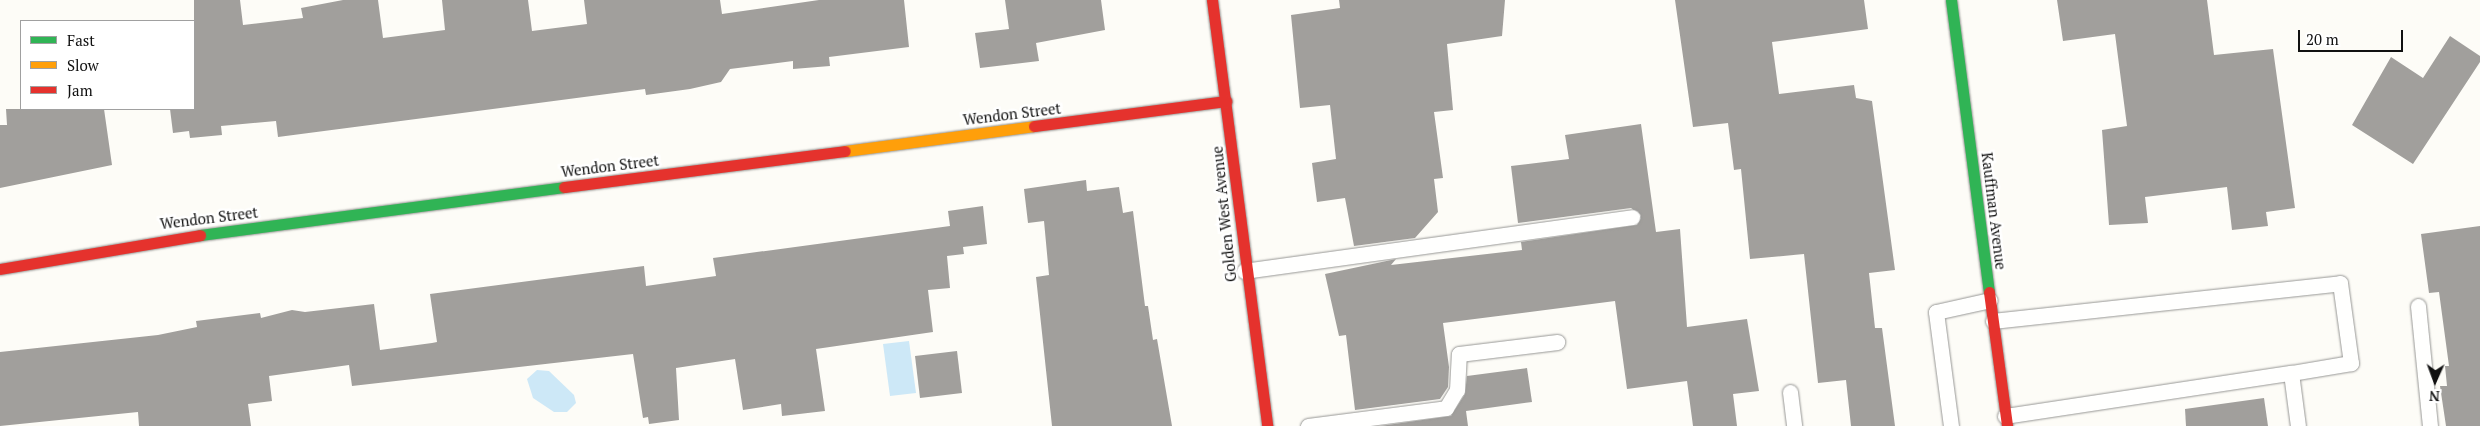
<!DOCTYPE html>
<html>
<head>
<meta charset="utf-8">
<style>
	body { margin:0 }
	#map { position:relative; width:2480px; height:426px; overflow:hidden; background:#fdfcf7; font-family:"PT Serif",serif }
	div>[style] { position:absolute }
	.water>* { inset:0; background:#cde8f7 }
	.building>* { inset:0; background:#a19f9c }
	.roads { filter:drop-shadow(0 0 1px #979795) drop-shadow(0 0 1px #979795) }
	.lane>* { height:15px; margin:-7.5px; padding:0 7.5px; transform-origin:7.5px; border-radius:7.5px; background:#fffffe }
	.fast>* { height:11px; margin:-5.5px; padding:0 5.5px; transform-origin:5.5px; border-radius:5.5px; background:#30b455 }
	.slow>* { height:11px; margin:-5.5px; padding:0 5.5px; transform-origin:5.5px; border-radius:5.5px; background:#ff9f0a }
	.jam>* { height:11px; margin:-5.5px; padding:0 5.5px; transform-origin:5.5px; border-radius:5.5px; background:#e5322d }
	span { translate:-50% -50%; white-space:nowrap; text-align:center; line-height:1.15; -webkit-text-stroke:5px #fff; paint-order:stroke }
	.street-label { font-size:15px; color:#111 }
	.legend { position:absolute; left:20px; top:20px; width:175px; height:90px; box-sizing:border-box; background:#fff; border:1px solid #a0a0a0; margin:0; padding:6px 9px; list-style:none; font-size:15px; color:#111 }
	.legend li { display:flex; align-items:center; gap:10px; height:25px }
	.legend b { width:25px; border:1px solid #a0a0a0 }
	.north { position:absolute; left:2410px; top:356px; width:50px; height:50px; -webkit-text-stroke:4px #fff; paint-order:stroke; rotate:182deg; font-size:14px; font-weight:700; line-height:20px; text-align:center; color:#111 }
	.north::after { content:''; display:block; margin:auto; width:18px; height:22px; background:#111; clip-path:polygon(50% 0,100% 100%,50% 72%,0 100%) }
	.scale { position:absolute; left:2298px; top:30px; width:105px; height:22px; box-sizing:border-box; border:2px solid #111; border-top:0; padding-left:6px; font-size:15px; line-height:18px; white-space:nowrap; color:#111; -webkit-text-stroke:4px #fff; paint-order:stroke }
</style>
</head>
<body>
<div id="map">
	<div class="water">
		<i style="clip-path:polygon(909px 341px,916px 393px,890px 396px,883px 344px)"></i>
		<i style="clip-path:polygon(537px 370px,549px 371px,574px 395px,576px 403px,567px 412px,554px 412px,533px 398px,527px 379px)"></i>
	</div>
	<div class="building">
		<i style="clip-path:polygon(194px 0,240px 0,243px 25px,303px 18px,301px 8px,343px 0,378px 0,383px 38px,445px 30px,442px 0,528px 0,532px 31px,587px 24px,584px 0,720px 0,722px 14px,819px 0,904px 0,909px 47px,829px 57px,830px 66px,793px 69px,793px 61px,730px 69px,721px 82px,690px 89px,646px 95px,645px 89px,278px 137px,276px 121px,221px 126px,222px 135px,190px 138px,189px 131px,173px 133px,170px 109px,194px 109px)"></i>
		<i style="clip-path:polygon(1005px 0,1101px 0,1105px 30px,1036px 43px,1039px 61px,980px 68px,975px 33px,1009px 29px)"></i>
		<i style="clip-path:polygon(1339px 0,1505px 0,1502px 36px,1447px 44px,1453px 110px,1434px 112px,1443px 178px,1434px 179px,1438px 212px,1415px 238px,1354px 246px,1345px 198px,1317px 202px,1312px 163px,1336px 159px,1330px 105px,1300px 108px,1291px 15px,1340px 8px)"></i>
		<i style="clip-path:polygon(1675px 0,1864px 0,1868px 29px,1772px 42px,1779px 94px,1854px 85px,1856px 98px,1872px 101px,1895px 270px,1869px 273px,1875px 328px,1882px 328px,1895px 426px,1851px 426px,1846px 380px,1818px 383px,1804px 254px,1750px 259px,1741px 169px,1734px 170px,1728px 123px,1693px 127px)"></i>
		<i style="clip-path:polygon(2057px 0,2207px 0,2214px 55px,2273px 49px,2295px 208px,2266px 212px,2268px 226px,2232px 230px,2227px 187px,2145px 197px,2148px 223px,2109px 225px,2102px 130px,2127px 126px,2115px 34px,2063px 41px)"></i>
		<i style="clip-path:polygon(2450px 36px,2480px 56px,2480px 62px,2413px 164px,2352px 125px,2391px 57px,2423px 78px)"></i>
		<i style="clip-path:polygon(6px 109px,104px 109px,112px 165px,0 188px,0 125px,7px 125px)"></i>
		<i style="clip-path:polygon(1641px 124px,1656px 232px,1680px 229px,1687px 327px,1747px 319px,1759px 391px,1733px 394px,1737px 426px,1693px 426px,1687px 381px,1627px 389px,1615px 301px,1443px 323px,1449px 367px,1448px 387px,1440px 399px,1355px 410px,1346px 335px,1339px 336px,1325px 274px,1396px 259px,1391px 265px,1522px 250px,1521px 242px,1637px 225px,1641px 215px,1631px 208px,1518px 223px,1511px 166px,1569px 159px,1565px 135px)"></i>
		<i style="clip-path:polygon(1086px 180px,1087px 191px,1119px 187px,1123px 213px,1133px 211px,1145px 306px,1148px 306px,1153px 340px,1157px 339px,1172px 426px,1052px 426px,1036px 277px,1049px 275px,1044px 221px,1028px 223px,1024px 189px)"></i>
		<i style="clip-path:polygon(983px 206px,987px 244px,963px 247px,964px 254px,947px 256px,950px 288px,928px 290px,933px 332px,816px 349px,825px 411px,782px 416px,781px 404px,743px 410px,735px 359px,676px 368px,679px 420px,649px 424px,648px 417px,643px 418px,633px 354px,352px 386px,349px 365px,269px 376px,272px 401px,248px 404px,251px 426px,139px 426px,138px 412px,0 426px,0 352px,158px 335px,197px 327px,196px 321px,260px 313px,261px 318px,292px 310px,305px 312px,374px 304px,380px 350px,432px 343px,437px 342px,430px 294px,644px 266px,646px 286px,716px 276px,713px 258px,950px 226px,948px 211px)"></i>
		<i style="clip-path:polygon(2480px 226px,2480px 426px,2446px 426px,2440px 386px,2447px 386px,2445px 366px,2449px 366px,2439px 292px,2429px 293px,2421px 234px)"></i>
		<i style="clip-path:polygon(957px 351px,962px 393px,920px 398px,915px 356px)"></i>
		<i style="clip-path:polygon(1527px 368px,1532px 402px,1466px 411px,1468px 426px,1380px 426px,1451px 416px,1465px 394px,1467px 376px)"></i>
		<i style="clip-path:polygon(2264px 398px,2268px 426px,2186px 426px,2185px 409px)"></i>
	</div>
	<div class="roads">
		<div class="lane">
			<i style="left:1244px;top:271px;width:392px;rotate:-7.9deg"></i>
			<i style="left:2418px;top:306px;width:121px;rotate:84.3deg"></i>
			<i style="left:1993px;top:321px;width:349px;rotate:-6.2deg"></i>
			<i style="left:2340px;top:283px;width:81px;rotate:82.2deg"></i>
			<i style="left:2351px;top:363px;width:61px;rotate:170.5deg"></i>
			<i style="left:2291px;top:373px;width:53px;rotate:82.5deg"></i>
			<i style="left:1790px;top:392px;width:34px;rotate:83deg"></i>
			<i style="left:2005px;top:416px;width:289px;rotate:-8.6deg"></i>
			<i style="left:1308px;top:426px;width:139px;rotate:-7.4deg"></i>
			<i style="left:1446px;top:408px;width:21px;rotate:-59deg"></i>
			<i style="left:1457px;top:390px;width:36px;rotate:-87deg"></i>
			<i style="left:1459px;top:354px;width:99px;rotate:-7deg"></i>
			<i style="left:1951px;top:426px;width:115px;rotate:-97.5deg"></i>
			<i style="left:1936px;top:312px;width:55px;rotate:-12.5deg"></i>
		</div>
		<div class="fast">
			<i style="left:1951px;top:0;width:294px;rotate:82.6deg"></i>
			<i style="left:200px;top:235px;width:367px;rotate:-7.5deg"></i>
		</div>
		<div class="slow">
			<i style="left:845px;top:151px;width:191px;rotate:-7.5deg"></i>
		</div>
		<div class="jam">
			<i style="left:1212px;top:0;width:430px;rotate:82.6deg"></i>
			<i style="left:1034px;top:126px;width:194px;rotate:-7.4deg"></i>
			<i style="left:564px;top:187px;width:283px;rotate:-7.3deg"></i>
			<i style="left:0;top:269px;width:203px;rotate:-9.6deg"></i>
			<i style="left:1989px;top:292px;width:135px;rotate:82.3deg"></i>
		</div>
	</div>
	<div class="street-label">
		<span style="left:1012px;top:114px;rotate:-7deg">Wendon Street</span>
		<span style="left:610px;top:166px;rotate:-7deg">Wendon Street</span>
		<span style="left:1994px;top:211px;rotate:83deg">Kauffman Avenue</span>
		<span style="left:1224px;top:214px;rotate:-96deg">Golden West Avenue</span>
		<span style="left:209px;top:218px;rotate:-7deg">Wendon Street</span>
	</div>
	<ul class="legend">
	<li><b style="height:6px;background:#30b455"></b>Fast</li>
	<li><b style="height:6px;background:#ff9f0a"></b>Slow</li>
	<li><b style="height:6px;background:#e5322d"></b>Jam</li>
	</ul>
	<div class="north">N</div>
	<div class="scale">20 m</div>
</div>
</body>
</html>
